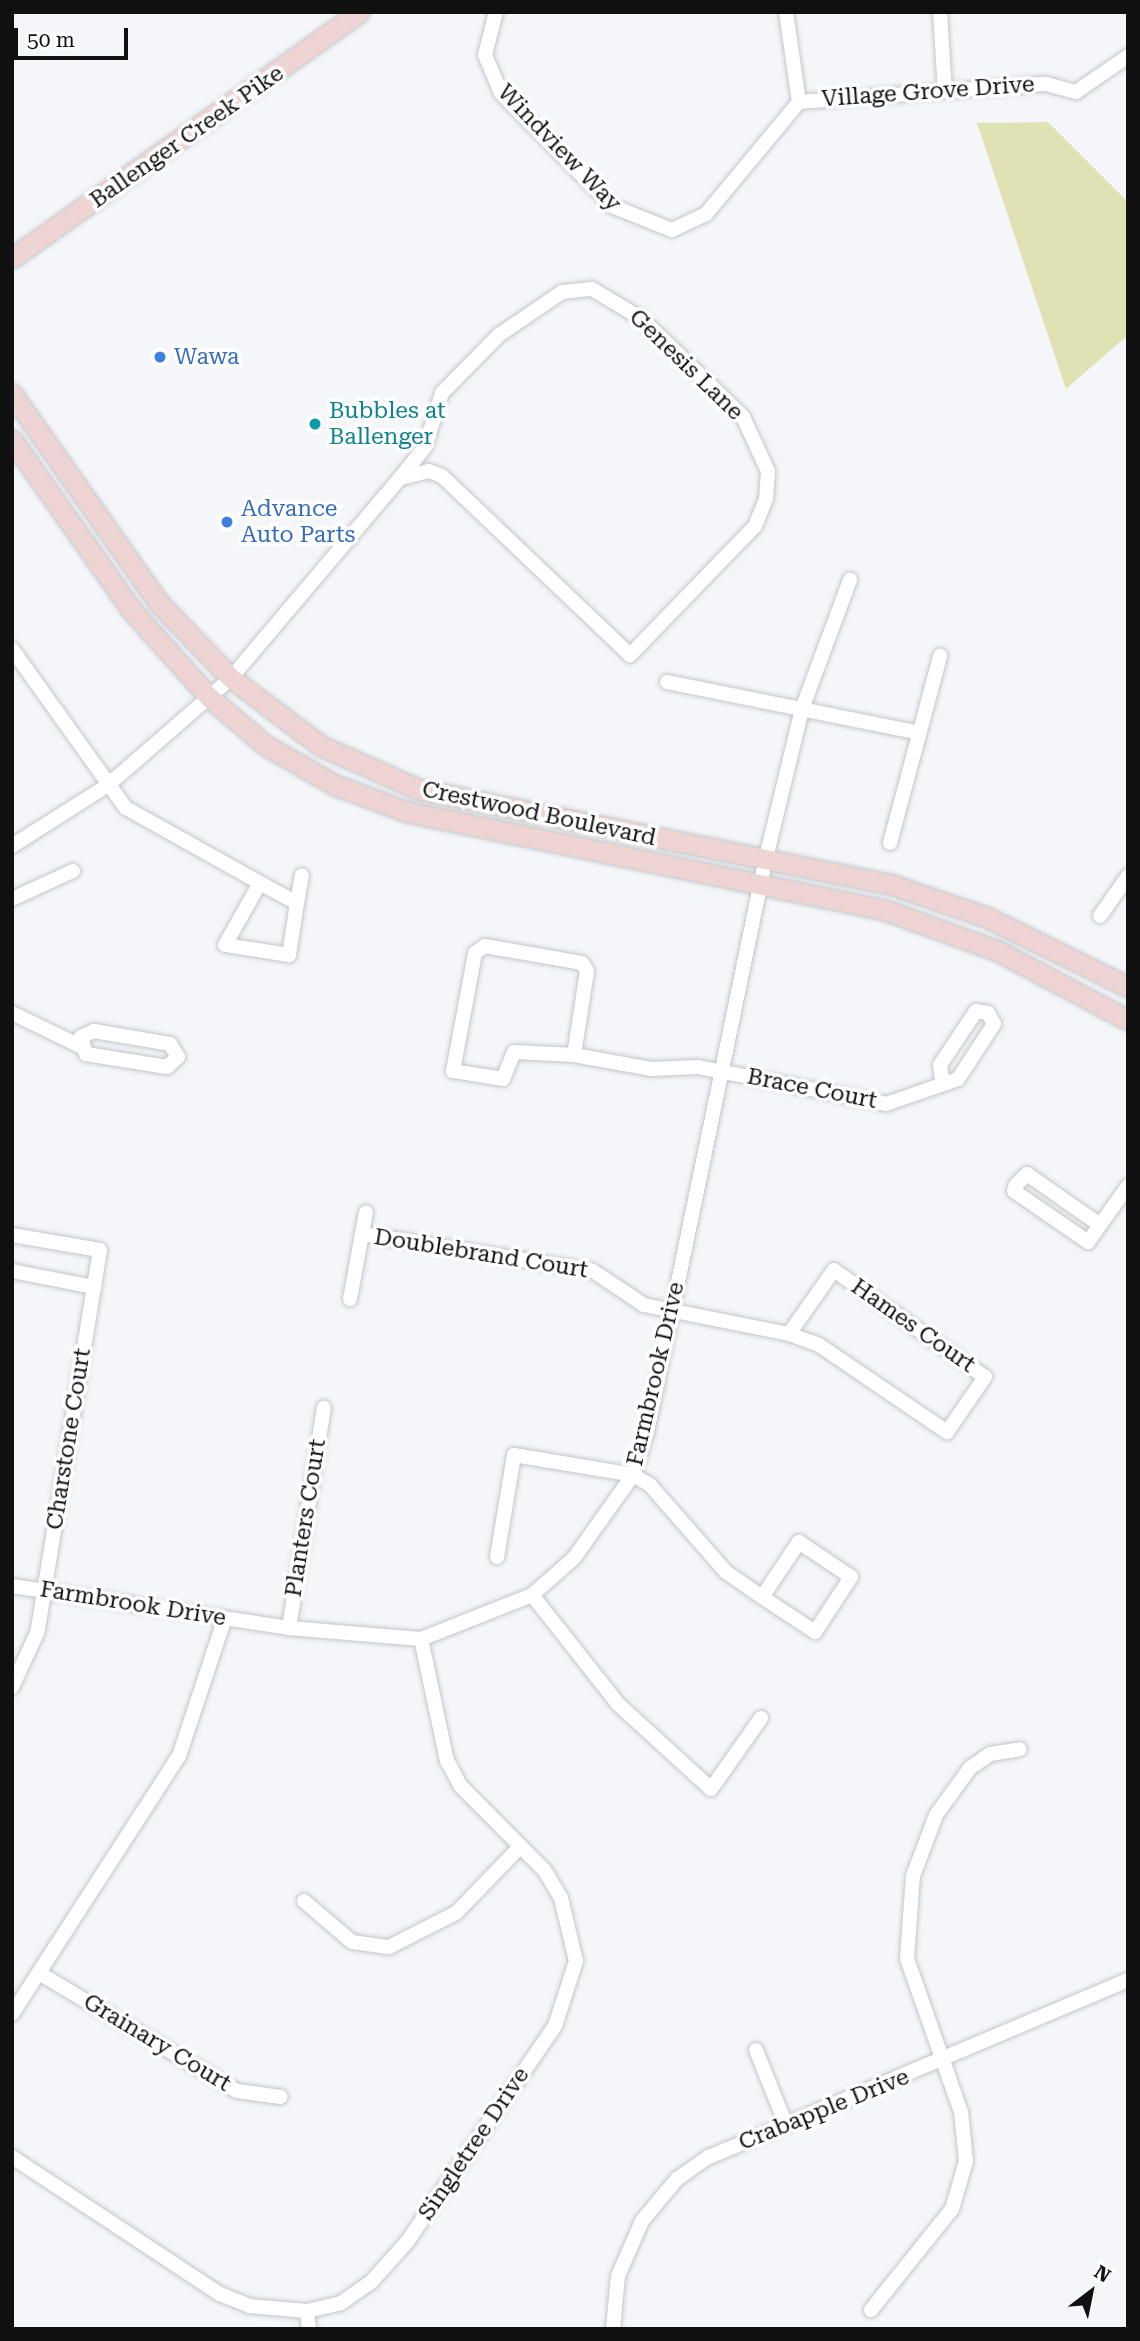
<!DOCTYPE html>
<html>
<head>
<meta charset="utf-8">
<style>
	body { margin:0 }
	#map { position:relative; width:1140px; height:2341px; overflow:hidden; background:#f5f6f9; font-family:"Roboto Serif",serif }
	div>[style] { position:absolute }
	.green>* { inset:0; background:#e0e2b3 }
	.roads { filter:drop-shadow(0 0 2px #c5c6c8) drop-shadow(0 0 2px #c5c6c8) }
	.street>* { height:14px; margin:-7px; padding:0 7px; transform-origin:7px; border-radius:7px; background:#fff }
	.secondary>* { height:19px; margin:-9.5px; padding:0 9.5px; transform-origin:9.5px; border-radius:9.5px; background:#eed4d3 }
	.dots>* { width:19px; height:19px; translate:-50% -50%; box-sizing:border-box; border:4px solid #fff; border-radius:50% }
	span { translate:-50% -50%; white-space:nowrap; text-align:center; line-height:1.15; -webkit-text-stroke:7px #fff; paint-order:stroke }
	.street-label { font-size:23px; color:#101011 }
	.shop-label { font-size:23px; color:#366cbe }
	.left { translate:0 -50%; text-align:left }
	.culture-label { font-size:23px; color:#0d838f }
	.frame { position:absolute; inset:0; border:14px solid #101011; pointer-events:none }
	.north { position:absolute; left:1056px; top:2257px; width:70px; height:70px; -webkit-text-stroke:5px #fff; paint-order:stroke; rotate:32deg; font-size:19px; font-weight:700; line-height:28px; text-align:center; color:#101011 }
	.north::after { content:''; display:block; margin:auto; width:24px; height:32px; background:#101011; clip-path:polygon(50% 0,100% 100%,50% 72%,0 100%) }
	.scale { position:absolute; left:14px; top:28px; width:114px; height:32px; box-sizing:border-box; border:4px solid #101011; border-top:0; padding-left:9px; font-size:21px; line-height:24px; white-space:nowrap; color:#101011; -webkit-text-stroke:5px #fff; paint-order:stroke }
</style>
</head>
<body>
<div id="map">
	<div class="green">
		<i style="clip-path:polygon(1048px 122px,1128px 202px,1128px 335px,1066px 389px,977px 123px)"></i>
	</div>
	<div class="roads">
		<div class="street">
			<i style="left:496px;top:12px;width:44px;rotate:104.3deg"></i>
			<i style="left:485px;top:55px;width:41px;rotate:67.2deg"></i>
			<i style="left:501px;top:93px;width:158px;rotate:45.5deg"></i>
			<i style="left:612px;top:206px;width:65px;rotate:21.8deg"></i>
			<i style="left:672px;top:230px;width:38px;rotate:-25deg"></i>
			<i style="left:706px;top:214px;width:146px;rotate:-50.3deg"></i>
			<i style="left:799px;top:102px;width:91px;rotate:-98.2deg"></i>
			<i style="left:940px;top:12px;width:79px;rotate:86.4deg"></i>
			<i style="left:799px;top:102px;width:248px;rotate:-4.2deg"></i>
			<i style="left:1046px;top:84px;width:31px;rotate:15deg"></i>
			<i style="left:1076px;top:92px;width:63px;rotate:-34.7deg"></i>
			<i style="left:592px;top:289px;width:58px;rotate:31deg"></i>
			<i style="left:642px;top:319px;width:141px;rotate:44.1deg"></i>
			<i style="left:743px;top:417px;width:60px;rotate:65.2deg"></i>
			<i style="left:768px;top:471px;width:28px;rotate:94deg"></i>
			<i style="left:766px;top:499px;width:29px;rotate:112deg"></i>
			<i style="left:755px;top:526px;width:180px;rotate:134.1deg"></i>
			<i style="left:630px;top:655px;width:260px;rotate:-136.4deg"></i>
			<i style="left:442px;top:476px;width:14px;rotate:-159deg"></i>
			<i style="left:429px;top:471px;width:30px;rotate:166deg"></i>
			<i style="left:400px;top:478px;width:40px;rotate:-51deg"></i>
			<i style="left:425px;top:447px;width:57px;rotate:-72.5deg"></i>
			<i style="left:442px;top:393px;width:81px;rotate:-45.5deg"></i>
			<i style="left:499px;top:335px;width:76px;rotate:-34.3deg"></i>
			<i style="left:562px;top:292px;width:30px;rotate:-6deg"></i>
			<i style="left:12px;top:649px;width:196px;rotate:54.4deg"></i>
			<i style="left:126px;top:808px;width:154px;rotate:29.2deg"></i>
			<i style="left:667px;top:682px;width:257px;rotate:11.4deg"></i>
			<i style="left:890px;top:843px;width:194px;rotate:-75deg"></i>
			<i style="left:12px;top:846px;width:114px;rotate:-32.4deg"></i>
			<i style="left:108px;top:785px;width:163px;rotate:-41deg"></i>
			<i style="left:231px;top:678px;width:262px;rotate:-49.8deg"></i>
			<i style="left:260px;top:883px;width:42px;rotate:28.4deg"></i>
			<i style="left:297px;top:903px;width:53px;rotate:98.7deg"></i>
			<i style="left:289px;top:955px;width:65px;rotate:-171.1deg"></i>
			<i style="left:225px;top:945px;width:71px;rotate:-60.6deg"></i>
			<i style="left:12px;top:899px;width:67px;rotate:-24.7deg"></i>
			<i style="left:297px;top:903px;width:28px;rotate:-80deg"></i>
			<i style="left:1100px;top:916px;width:49px;rotate:-55deg"></i>
			<i style="left:485px;top:946px;width:98px;rotate:9.9deg"></i>
			<i style="left:582px;top:963px;width:9px;rotate:58deg"></i>
			<i style="left:587px;top:971px;width:85px;rotate:98.8deg"></i>
			<i style="left:574px;top:1055px;width:60px;rotate:-177.1deg"></i>
			<i style="left:514px;top:1052px;width:29px;rotate:112deg"></i>
			<i style="left:503px;top:1079px;width:51px;rotate:-170.9deg"></i>
			<i style="left:453px;top:1071px;width:120px;rotate:-79.4deg"></i>
			<i style="left:475px;top:953px;width:12px;rotate:-35deg"></i>
			<i style="left:12px;top:1013px;width:76px;rotate:25.9deg"></i>
			<i style="left:94px;top:1031px;width:77px;rotate:9.7deg"></i>
			<i style="left:170px;top:1044px;width:15px;rotate:58deg"></i>
			<i style="left:178px;top:1057px;width:15px;rotate:138deg"></i>
			<i style="left:167px;top:1067px;width:82px;rotate:-170.9deg"></i>
			<i style="left:86px;top:1054px;width:18px;rotate:-106deg"></i>
			<i style="left:81px;top:1037px;width:14px;rotate:-25deg"></i>
			<i style="left:574px;top:1055px;width:78px;rotate:10.3deg"></i>
			<i style="left:651px;top:1069px;width:47px;rotate:-2.4deg"></i>
			<i style="left:698px;top:1067px;width:192px;rotate:11.1deg"></i>
			<i style="left:886px;top:1104px;width:76px;rotate:-19.1deg"></i>
			<i style="left:958px;top:1079px;width:66px;rotate:-56.8deg"></i>
			<i style="left:994px;top:1024px;width:13px;rotate:-119deg"></i>
			<i style="left:988px;top:1013px;width:12px;rotate:-171deg"></i>
			<i style="left:976px;top:1011px;width:65px;rotate:123.7deg"></i>
			<i style="left:940px;top:1065px;width:15px;rotate:82deg"></i>
			<i style="left:1100px;top:1225px;width:89px;rotate:-145.1deg"></i>
			<i style="left:1027px;top:1174px;width:16px;rotate:135deg"></i>
			<i style="left:1016px;top:1185px;width:6px;rotate:108deg"></i>
			<i style="left:1014px;top:1191px;width:90px;rotate:34.6deg"></i>
			<i style="left:1088px;top:1242px;width:21px;rotate:-55deg"></i>
			<i style="left:1100px;top:1225px;width:48px;rotate:-54.3deg"></i>
			<i style="left:362px;top:1234px;width:234px;rotate:9.1deg"></i>
			<i style="left:593px;top:1271px;width:61px;rotate:33.7deg"></i>
			<i style="left:644px;top:1305px;width:148px;rotate:11.3deg"></i>
			<i style="left:789px;top:1334px;width:32px;rotate:20deg"></i>
			<i style="left:819px;top:1345px;width:155px;rotate:34.2deg"></i>
			<i style="left:947px;top:1432px;width:67px;rotate:-55.4deg"></i>
			<i style="left:985px;top:1377px;width:185px;rotate:-144.7deg"></i>
			<i style="left:834px;top:1270px;width:78px;rotate:125.1deg"></i>
			<i style="left:12px;top:1235px;width:89px;rotate:9.7deg"></i>
			<i style="left:100px;top:1250px;width:388px;rotate:99.3deg"></i>
			<i style="left:37px;top:1633px;width:60px;rotate:114.8deg"></i>
			<i style="left:12px;top:1271px;width:84px;rotate:11deg"></i>
			<i style="left:350px;top:1299px;width:88px;rotate:-79.6deg"></i>
			<i style="left:497px;top:1557px;width:103px;rotate:-80.5deg"></i>
			<i style="left:514px;top:1455px;width:121px;rotate:9.5deg"></i>
			<i style="left:633px;top:1475px;width:20px;rotate:30deg"></i>
			<i style="left:650px;top:1485px;width:116px;rotate:48.9deg"></i>
			<i style="left:726px;top:1572px;width:44px;rotate:34.8deg"></i>
			<i style="left:762px;top:1597px;width:64px;rotate:33.4deg"></i>
			<i style="left:815px;top:1632px;width:66px;rotate:-56.8deg"></i>
			<i style="left:851px;top:1577px;width:63px;rotate:-146.1deg"></i>
			<i style="left:799px;top:1542px;width:66px;rotate:123.9deg"></i>
			<i style="left:12px;top:1586px;width:280px;rotate:8.6deg"></i>
			<i style="left:289px;top:1628px;width:132px;rotate:4.8deg"></i>
			<i style="left:421px;top:1639px;width:119px;rotate:-21.6deg"></i>
			<i style="left:532px;top:1595px;width:56px;rotate:-41.4deg"></i>
			<i style="left:574px;top:1558px;width:102px;rotate:-54.6deg"></i>
			<i style="left:633px;top:1475px;width:45px;rotate:-72deg"></i>
			<i style="left:647px;top:1432px;width:582px;rotate:-78.3deg"></i>
			<i style="left:765px;top:862px;width:157px;rotate:-76.4deg"></i>
			<i style="left:802px;top:709px;width:138px;rotate:-69.6deg"></i>
			<i style="left:532px;top:1595px;width:139px;rotate:51.7deg"></i>
			<i style="left:618px;top:1704px;width:126px;rotate:42.4deg"></i>
			<i style="left:711px;top:1789px;width:87px;rotate:-54.8deg"></i>
			<i style="left:289px;top:1628px;width:223px;rotate:-81deg"></i>
			<i style="left:304px;top:1901px;width:63px;rotate:40.5deg"></i>
			<i style="left:352px;top:1942px;width:37px;rotate:8deg"></i>
			<i style="left:389px;top:1947px;width:75px;rotate:-26.9deg"></i>
			<i style="left:456px;top:1913px;width:92px;rotate:-45.9deg"></i>
			<i style="left:39px;top:1973px;width:230px;rotate:30.8deg"></i>
			<i style="left:237px;top:2091px;width:44px;rotate:7.8deg"></i>
			<i style="left:12px;top:2014px;width:307px;rotate:-57.1deg"></i>
			<i style="left:179px;top:1756px;width:145px;rotate:-71.6deg"></i>
			<i style="left:756px;top:2050px;width:81px;rotate:68.2deg"></i>
			<i style="left:12px;top:2157px;width:249px;rotate:33.4deg"></i>
			<i style="left:220px;top:2294px;width:31px;rotate:22deg"></i>
			<i style="left:249px;top:2306px;width:58px;rotate:4.9deg"></i>
			<i style="left:307px;top:2311px;width:35px;rotate:-13deg"></i>
			<i style="left:341px;top:2303px;width:38px;rotate:-35deg"></i>
			<i style="left:372px;top:2281px;width:52px;rotate:-48.1deg"></i>
			<i style="left:407px;top:2242px;width:262px;rotate:-55.6deg"></i>
			<i style="left:555px;top:2026px;width:68px;rotate:-72.1deg"></i>
			<i style="left:576px;top:1961px;width:65px;rotate:-103.4deg"></i>
			<i style="left:561px;top:1898px;width:33px;rotate:-121deg"></i>
			<i style="left:544px;top:1870px;width:120px;rotate:-134.7deg"></i>
			<i style="left:460px;top:1785px;width:27px;rotate:-118deg"></i>
			<i style="left:447px;top:1761px;width:125px;rotate:-102deg"></i>
			<i style="left:871px;top:2310px;width:129px;rotate:-51.3deg"></i>
			<i style="left:952px;top:2209px;width:50px;rotate:-73.7deg"></i>
			<i style="left:966px;top:2161px;width:49px;rotate:-95.8deg"></i>
			<i style="left:961px;top:2112px;width:162px;rotate:-109.4deg"></i>
			<i style="left:907px;top:1959px;width:83px;rotate:-85.9deg"></i>
			<i style="left:913px;top:1876px;width:65px;rotate:-69.3deg"></i>
			<i style="left:936px;top:1815px;width:58px;rotate:-54.1deg"></i>
			<i style="left:970px;top:1768px;width:24px;rotate:-35deg"></i>
			<i style="left:990px;top:1754px;width:30px;rotate:-9deg"></i>
			<i style="left:307px;top:2311px;width:18px;rotate:84deg"></i>
			<i style="left:613px;top:2329px;width:53px;rotate:-84.6deg"></i>
			<i style="left:618px;top:2276px;width:60px;rotate:-66.4deg"></i>
			<i style="left:642px;top:2221px;width:55px;rotate:-50.2deg"></i>
			<i style="left:677px;top:2179px;width:39px;rotate:-35deg"></i>
			<i style="left:709px;top:2157px;width:455px;rotate:-22.9deg"></i>
		</div>
		<div class="secondary">
			<i style="left:12px;top:258px;width:425px;rotate:-35.3deg"></i>
			<i style="left:12px;top:394px;width:254px;rotate:54.9deg"></i>
			<i style="left:158px;top:602px;width:105px;rotate:46.2deg"></i>
			<i style="left:231px;top:678px;width:113px;rotate:37.1deg"></i>
			<i style="left:321px;top:746px;width:106px;rotate:23.9deg"></i>
			<i style="left:418px;top:789px;width:481px;rotate:11.4deg"></i>
			<i style="left:890px;top:884px;width:102px;rotate:19deg"></i>
			<i style="left:986px;top:917px;width:158px;rotate:26.2deg"></i>
			<i style="left:12px;top:440px;width:210px;rotate:54.9deg"></i>
			<i style="left:133px;top:612px;width:114px;rotate:48.2deg"></i>
			<i style="left:209px;top:697px;width:74px;rotate:40.6deg"></i>
			<i style="left:265px;top:745px;width:81px;rotate:29.7deg"></i>
			<i style="left:335px;top:785px;width:78px;rotate:20.3deg"></i>
			<i style="left:408px;top:812px;width:487px;rotate:11.6deg"></i>
			<i style="left:885px;top:910px;width:120px;rotate:19.9deg"></i>
			<i style="left:998px;top:951px;width:147px;rotate:28deg"></i>
		</div>
	</div>
	<div class="dots">
		<i style="left:160px;top:357px;background:#3f7fe0"></i>
		<i style="left:315px;top:424px;background:#0f9aa8"></i>
		<i style="left:227px;top:522px;background:#3f7fe0"></i>
	</div>
	<div class="street-label">
		<span style="left:928px;top:92px;rotate:-4deg">Village Grove Drive</span>
		<span style="left:187px;top:137px;rotate:-35deg">Ballenger Creek Pike</span>
		<span style="left:559px;top:148px;rotate:46deg">Windview Way</span>
		<span style="left:686px;top:365px;rotate:44deg">Genesis Lane</span>
		<span style="left:539px;top:814px;rotate:12deg">Crestwood Boulevard</span>
		<span style="left:812px;top:1089px;rotate:11deg">Brace Court</span>
		<span style="left:481px;top:1254px;rotate:9deg">Doublebrand Court</span>
		<span style="left:913px;top:1326px;rotate:35deg">Hames Court</span>
		<span style="left:656px;top:1374px;rotate:-77deg">Farmbrook Drive</span>
		<span style="left:69px;top:1439px;rotate:-81deg">Charstone Court</span>
		<span style="left:306px;top:1518px;rotate:-81deg">Planters Court</span>
		<span style="left:133px;top:1604px;rotate:9deg">Farmbrook Drive</span>
		<span style="left:157px;top:2043px;rotate:31deg">Grainary Court</span>
		<span style="left:824px;top:2110px;rotate:-22deg">Crabapple Drive</span>
		<span style="left:474px;top:2144px;rotate:-56deg">Singletree Drive</span>
	</div>
	<div class="shop-label">
		<span class="left" style="left:174px;top:357px">Wawa</span>
		<span class="left" style="left:241px;top:522px">Advance<br>Auto Parts</span>
	</div>
	<div class="culture-label">
		<span class="left" style="left:329px;top:424px">Bubbles at<br>Ballenger</span>
	</div>
	<div class="frame"></div>
	<div class="north">N</div>
	<div class="scale">50 m</div>
</div>
</body>
</html>
